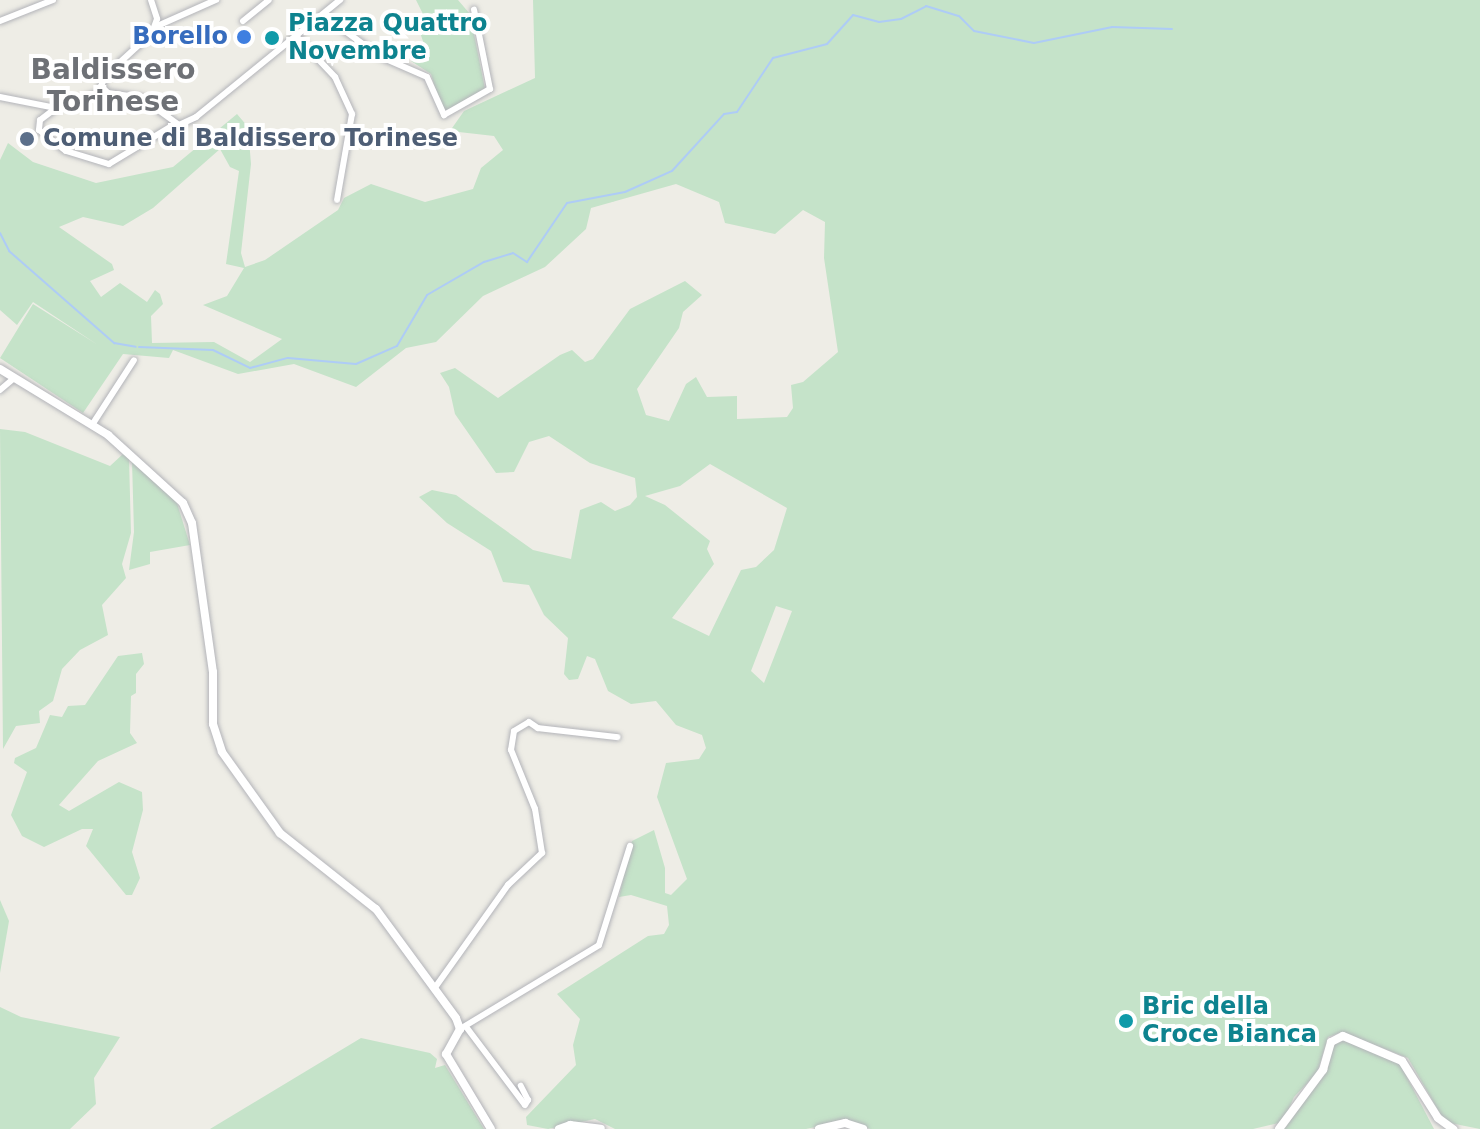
<!DOCTYPE html>
<html>
<head>
<meta charset="utf-8">
<style>
	body { margin:0 }
	#map { position:relative; width:1480px; height:1129px; overflow:hidden; background:#eeede6; font-family:"DejaVu Sans",sans-serif }
	div>[style] { position:absolute }
	.green>* { inset:0; background:#c5e3c9 }
	.stream>* { height:2px; margin:-1px; padding:0 1px; transform-origin:1px; border-radius:1px; background:#aeccf6 }
	.roads { filter:drop-shadow(0 0 2px #b3b4b9) drop-shadow(0 0 2px #b3b4b9) }
	.street>* { height:6px; margin:-3px; padding:0 3px; transform-origin:3px; border-radius:3px; background:#fff }
	.secondary>* { height:8px; margin:-4px; padding:0 4px; transform-origin:4px; border-radius:4px; background:#fff }
	.dots>* { width:22px; height:22px; translate:-50% -50%; box-sizing:border-box; border:4px solid #fff; border-radius:50% }
	span { translate:-50% -50%; white-space:nowrap; text-align:center; line-height:1.15; -webkit-text-stroke:8px #fff; paint-order:stroke }
	.culture-label { font-size:24px; color:#0d838f; font-weight:700 }
	.left { translate:0 -50%; text-align:left }
	.shop-label { font-size:24px; color:#366cbe; font-weight:700 }
	.right { translate:-100% -50%; text-align:right }
	.service-label { font-size:24px; color:#4e5e75; font-weight:700 }
	.quarter-label { font-size:28px; color:#6e7176; font-weight:700 }
</style>
</head>
<body>
<div id="map">
	<div class="green">
		<i style="clip-path:polygon(416px 0,458px 0,470px 14px,485px 89px,449px 111px,441px 108px,431px 74px,411px 61px,422px 58px,425px 47px,416px 21px,423px 14px)"></i>
		<i style="clip-path:polygon(evenodd,533px 0,1480px 0,1480px 1129px,1445px 1122px,1408px 1058px,1342px 1032px,1328px 1037px,1317px 1073px,1294px 1097px,1283px 1122px,1253px 1129px,870px 1129px,849px 1120px,806px 1129px,615px 1129px,595px 1119px,548px 1129px,527px 1125px,526px 1117px,576px 1065px,573px 1045px,580px 1019px,557px 994px,648px 936px,664px 934px,669px 925px,667px 906px,631px 895px,619px 897px,632px 841px,654px 830px,665px 868px,665px 893px,671px 895px,687px 879px,657px 797px,666px 763px,699px 759px,706px 748px,702px 735px,676px 725px,656px 701px,631px 704px,608px 691px,595px 659px,587px 656px,578px 679px,569px 680px,564px 674px,568px 638px,544px 615px,529px 585px,503px 582px,491px 551px,447px 523px,419px 497px,432px 490px,456px 495px,533px 550px,571px 559px,580px 510px,601px 502px,615px 511px,630px 505px,637px 497px,635px 478px,590px 463px,549px 436px,529px 442px,514px 472px,496px 473px,455px 414px,449px 387px,440px 373px,455px 368px,498px 398px,560px 355px,572px 350px,585px 362px,593px 359px,630px 309px,685px 281px,702px 295px,683px 312px,679px 328px,637px 389px,646px 415px,669px 421px,686px 384px,696px 377px,707px 397px,737px 396px,737px 419px,787px 417px,793px 408px,791px 385px,803px 382px,838px 352px,824px 258px,825px 222px,803px 210px,775px 234px,725px 223px,719px 202px,676px 184px,591px 208px,586px 229px,545px 267px,483px 296px,436px 342px,406px 348px,356px 387px,294px 364px,238px 374px,173px 350px,169px 358px,123px 354px,83px 413px,0 358px,33px 304px,98px 345px,33px 302px,17px 325px,0 310px,0 160px,8px 143px,33px 162px,96px 183px,173px 167px,237px 114px,248px 127px,251px 164px,241px 253px,245px 267px,265px 260px,338px 210px,344px 198px,371px 184px,425px 202px,473px 189px,481px 168px,503px 150px,494px 136px,450px 131px,464px 111px,535px 78px,533px 0,220px 149px,230px 167px,239px 171px,226px 264px,244px 268px,227px 296px,203px 305px,282px 339px,250px 362px,214px 342px,152px 343px,151px 316px,163px 304px,160px 294px,155px 290px,147px 302px,120px 283px,101px 297px,90px 281px,114px 270px,112px 264px,59px 227px,83px 217px,123px 226px,153px 208px,220px 149px,533px 0,710px 464px,787px 508px,774px 550px,756px 567px,741px 570px,709px 636px,672px 618px,714px 564px,707px 549px,710px 541px,665px 505px,645px 496px,680px 486px,710px 464px,533px 0,776px 606px,792px 611px,764px 683px,751px 671px,776px 606px)"></i>
		<i style="clip-path:polygon(0 429px,25px 432px,110px 466px,123px 454px,129px 458px,131px 533px,122px 564px,126px 578px,102px 605px,108px 635px,80px 650px,62px 669px,53px 701px,39px 711px,40px 723px,16px 726px,3px 749px)"></i>
		<i style="clip-path:polygon(132px 461px,176px 500px,190px 545px,150px 552px,150px 564px,129px 570px,134px 532px)"></i>
		<i style="clip-path:polygon(142px 653px,144px 664px,136px 674px,136px 693px,131px 696px,130px 733px,137px 743px,98px 761px,59px 805px,69px 811px,119px 782px,142px 792px,143px 810px,132px 852px,140px 878px,132px 895px,126px 895px,86px 846px,93px 829px,82px 829px,44px 847px,22px 836px,11px 815px,27px 772px,14px 763px,15px 758px,36px 748px,50px 715px,62px 717px,68px 706px,85px 705px,118px 656px)"></i>
		<i style="clip-path:polygon(0 900px,9px 921px,0 973px)"></i>
		<i style="clip-path:polygon(0 1007px,21px 1017px,120px 1037px,94px 1078px,96px 1104px,70px 1129px,0 1129px)"></i>
		<i style="clip-path:polygon(361px 1038px,430px 1053px,437px 1059px,435px 1068px,445px 1065px,484px 1129px,210px 1129px)"></i>
		<i style="clip-path:polygon(1343px 1039px,1400px 1064px,1434px 1129px,1284px 1129px,1335px 1044px)"></i>
	</div>
	<div class="stream">
		<i style="left:0;top:233px;width:20px;rotate:63deg"></i>
		<i style="left:9px;top:251px;width:140px;rotate:41.2deg"></i>
		<i style="left:114px;top:343px;width:22px;rotate:10deg"></i>
		<i style="left:139px;top:347px;width:74px;rotate:2.3deg"></i>
		<i style="left:213px;top:350px;width:41px;rotate:25.9deg"></i>
		<i style="left:250px;top:368px;width:39px;rotate:-15deg"></i>
		<i style="left:288px;top:358px;width:68px;rotate:5deg"></i>
		<i style="left:356px;top:364px;width:45px;rotate:-23.7deg"></i>
		<i style="left:397px;top:346px;width:59px;rotate:-59.5deg"></i>
		<i style="left:427px;top:295px;width:66px;rotate:-30.1deg"></i>
		<i style="left:484px;top:262px;width:30px;rotate:-17deg"></i>
		<i style="left:513px;top:253px;width:17px;rotate:33deg"></i>
		<i style="left:527px;top:262px;width:71px;rotate:-55.9deg"></i>
		<i style="left:567px;top:203px;width:59px;rotate:-10.7deg"></i>
		<i style="left:625px;top:192px;width:51px;rotate:-24.1deg"></i>
		<i style="left:672px;top:171px;width:77px;rotate:-47.6deg"></i>
		<i style="left:724px;top:114px;width:13px;rotate:-9deg"></i>
		<i style="left:737px;top:112px;width:65px;rotate:-56.3deg"></i>
		<i style="left:773px;top:58px;width:56px;rotate:-14.5deg"></i>
		<i style="left:827px;top:44px;width:39px;rotate:-48deg"></i>
		<i style="left:853px;top:15px;width:27px;rotate:15deg"></i>
		<i style="left:879px;top:22px;width:22px;rotate:-8deg"></i>
		<i style="left:901px;top:19px;width:28px;rotate:-27deg"></i>
		<i style="left:926px;top:6px;width:34px;rotate:17deg"></i>
		<i style="left:959px;top:16px;width:21px;rotate:45deg"></i>
		<i style="left:974px;top:31px;width:61px;rotate:11.3deg"></i>
		<i style="left:1034px;top:43px;width:80px;rotate:-11.6deg"></i>
		<i style="left:1112px;top:27px;width:60px;rotate:1.9deg"></i>
	</div>
	<div class="roads">
		<div class="street">
			<i style="left:151px;top:0;width:20px;rotate:72deg"></i>
			<i style="left:157px;top:19px;width:15px;rotate:110deg"></i>
			<i style="left:152px;top:33px;width:62px;rotate:137.6deg"></i>
			<i style="left:106px;top:75px;width:12px;rotate:114deg"></i>
			<i style="left:101px;top:86px;width:10px;rotate:45deg"></i>
			<i style="left:108px;top:93px;width:34px;rotate:8deg"></i>
			<i style="left:142px;top:98px;width:46px;rotate:36.1deg"></i>
			<i style="left:179px;top:125px;width:19px;rotate:-25deg"></i>
			<i style="left:196px;top:117px;width:186px;rotate:-39.1deg"></i>
			<i style="left:325px;top:16px;width:67px;rotate:36.5deg"></i>
			<i style="left:379px;top:56px;width:52px;rotate:23.6deg"></i>
			<i style="left:427px;top:77px;width:42px;rotate:65.9deg"></i>
			<i style="left:444px;top:115px;width:53px;rotate:-29.5deg"></i>
			<i style="left:490px;top:89px;width:81px;rotate:-101.4deg"></i>
			<i style="left:0;top:21px;width:57px;rotate:-21.6deg"></i>
			<i style="left:243px;top:21px;width:33px;rotate:-39deg"></i>
			<i style="left:155px;top:27px;width:67px;rotate:-23.9deg"></i>
			<i style="left:298px;top:38px;width:54px;rotate:46.5deg"></i>
			<i style="left:335px;top:77px;width:41px;rotate:65.3deg"></i>
			<i style="left:352px;top:114px;width:87px;rotate:99.9deg"></i>
			<i style="left:104px;top:91px;width:51px;rotate:160.5deg"></i>
			<i style="left:56px;top:108px;width:20px;rotate:143deg"></i>
			<i style="left:40px;top:120px;width:10px;rotate:96deg"></i>
			<i style="left:39px;top:130px;width:34px;rotate:38deg"></i>
			<i style="left:66px;top:151px;width:45px;rotate:16.8deg"></i>
			<i style="left:109px;top:164px;width:77px;rotate:-31.2deg"></i>
			<i style="left:0;top:97px;width:57px;rotate:11.1deg"></i>
			<i style="left:0;top:390px;width:17px;rotate:-40deg"></i>
			<i style="left:92px;top:425px;width:77px;rotate:-57.1deg"></i>
			<i style="left:434px;top:989px;width:128px;rotate:-54.6deg"></i>
			<i style="left:508px;top:885px;width:47px;rotate:-43.3deg"></i>
			<i style="left:542px;top:853px;width:45px;rotate:-99deg"></i>
			<i style="left:535px;top:809px;width:64px;rotate:-112.1deg"></i>
			<i style="left:511px;top:750px;width:19px;rotate:-81deg"></i>
			<i style="left:514px;top:731px;width:17px;rotate:-31deg"></i>
			<i style="left:529px;top:722px;width:11px;rotate:34deg"></i>
			<i style="left:538px;top:728px;width:80px;rotate:6.5deg"></i>
			<i style="left:467px;top:1028px;width:96px;rotate:53deg"></i>
			<i style="left:525px;top:1105px;width:6px;rotate:-59deg"></i>
			<i style="left:528px;top:1100px;width:16px;rotate:-117deg"></i>
			<i style="left:460px;top:1029px;width:162px;rotate:-31.1deg"></i>
			<i style="left:599px;top:945px;width:104px;rotate:-72.6deg"></i>
		</div>
		<div class="secondary">
			<i style="left:0;top:369px;width:127px;rotate:31.4deg"></i>
			<i style="left:108px;top:435px;width:101px;rotate:42.2deg"></i>
			<i style="left:183px;top:503px;width:22px;rotate:66deg"></i>
			<i style="left:192px;top:523px;width:150px;rotate:82deg"></i>
			<i style="left:213px;top:672px;width:52px;rotate:90deg"></i>
			<i style="left:213px;top:724px;width:29px;rotate:72deg"></i>
			<i style="left:222px;top:752px;width:100px;rotate:54.4deg"></i>
			<i style="left:280px;top:833px;width:122px;rotate:38.4deg"></i>
			<i style="left:376px;top:909px;width:135px;rotate:53.7deg"></i>
			<i style="left:456px;top:1018px;width:12px;rotate:70deg"></i>
			<i style="left:460px;top:1029px;width:29px;rotate:119deg"></i>
			<i style="left:446px;top:1054px;width:87px;rotate:59deg"></i>
			<i style="left:559px;top:1129px;width:12px;rotate:-20deg"></i>
			<i style="left:570px;top:1125px;width:31px;rotate:7deg"></i>
			<i style="left:819px;top:1129px;width:27px;rotate:-13deg"></i>
			<i style="left:845px;top:1123px;width:19px;rotate:18deg"></i>
			<i style="left:1279px;top:1129px;width:74px;rotate:-53.3deg"></i>
			<i style="left:1323px;top:1070px;width:29px;rotate:-74deg"></i>
			<i style="left:1331px;top:1042px;width:13px;rotate:-27deg"></i>
			<i style="left:1343px;top:1036px;width:64px;rotate:23deg"></i>
			<i style="left:1402px;top:1061px;width:67px;rotate:57.7deg"></i>
			<i style="left:1438px;top:1118px;width:19px;rotate:36deg"></i>
		</div>
	</div>
	<div class="dots">
		<i style="left:244px;top:37px;background:#3f7fe0"></i>
		<i style="left:272px;top:38px;background:#0f9aa8"></i>
		<i style="left:27px;top:139px;background:#5c6f8a"></i>
		<i style="left:1126px;top:1021px;background:#0f9aa8"></i>
	</div>
	<div class="culture-label">
		<span class="left" style="left:288px;top:38px">Piazza Quattro<br>Novembre</span>
		<span class="left" style="left:1142px;top:1021px">Bric della<br>Croce Bianca</span>
	</div>
	<div class="shop-label">
		<span class="right" style="left:228px;top:37px">Borello</span>
	</div>
	<div class="service-label">
		<span class="left" style="left:43px;top:139px">Comune di Baldissero Torinese</span>
	</div>
	<div class="quarter-label">
		<span style="left:113px;top:86px">Baldissero<br>Torinese</span>
	</div>
</div>
</body>
</html>
